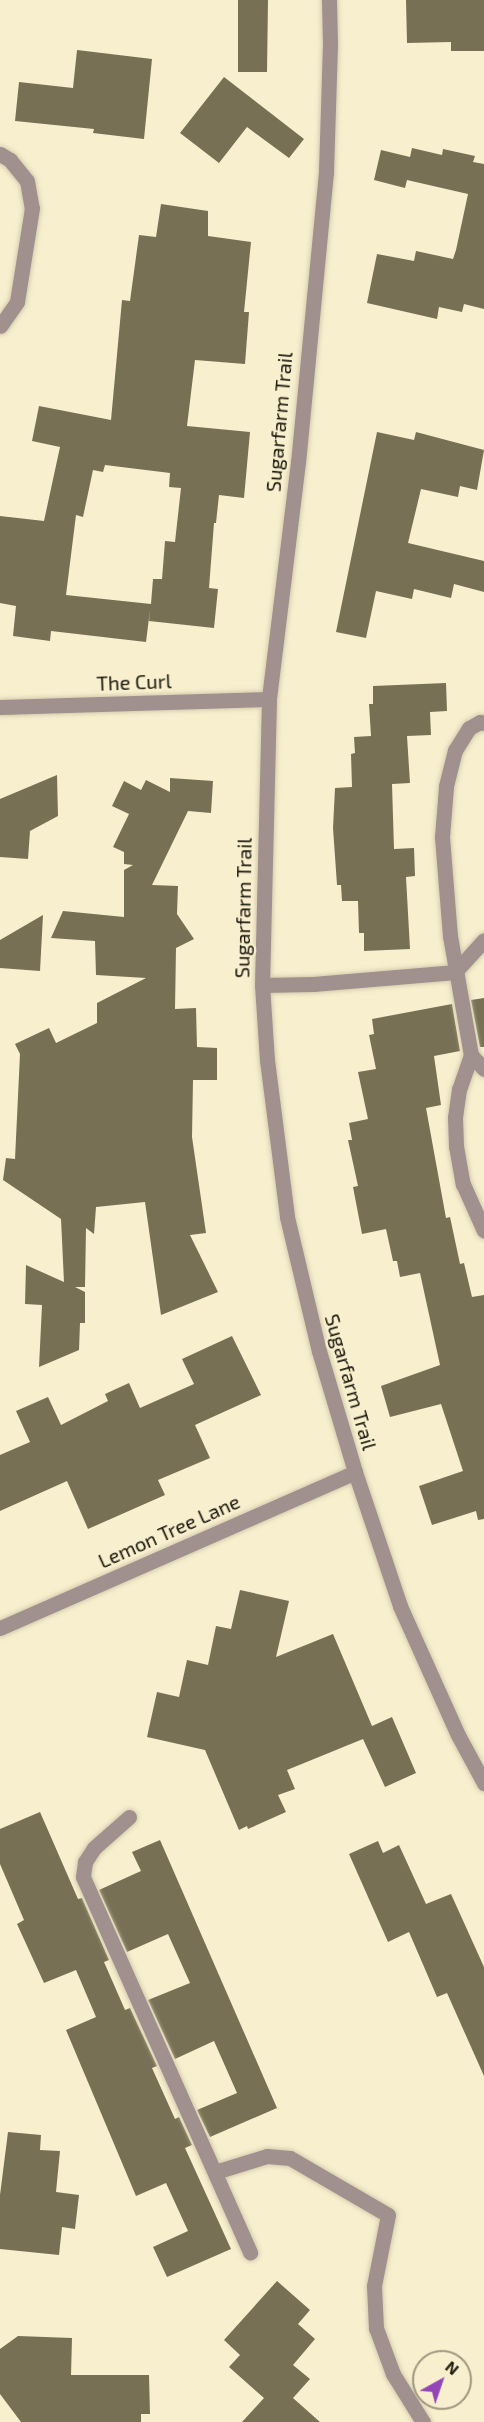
<!DOCTYPE html>
<html>
<head>
<meta charset="utf-8">
<style>
	body { margin:0 }
	#map { position:relative; width:484px; height:2422px; overflow:hidden; background:#f8efce; font-family:"Exo 2",sans-serif }
	div>[style] { position:absolute }
	.building>* { inset:0; background:#787054 }
	.roads { filter:drop-shadow(0 0 2px #d4ccaf) drop-shadow(0 0 2px #d4ccaf) }
	.minor>* { height:15px; margin:-7.5px; padding:0 7.5px; transform-origin:7.5px; border-radius:7.5px; background:#a0908e }
	span { translate:-50% -50%; white-space:nowrap; text-align:center; line-height:1.15; -webkit-text-stroke:4.5px #f8efce; paint-order:stroke }
	.street-label { font-size:20px; color:#19160a }
	.north { position:absolute; left:412px; top:2350px; width:60px; height:60px; box-sizing:border-box; background:#f8efce; border:2px solid #9f9880; border-radius:50%; rotate:40deg; font-size:16px; font-weight:700; line-height:24px; text-align:center; color:#19160a }
	.north::after { content:''; display:block; margin:auto; width:21px; height:27px; background:#9246b7; clip-path:polygon(50% 0,100% 100%,50% 72%,0 100%) }
</style>
</head>
<body>
<div id="map">
	<div class="building">
		<i style="clip-path:polygon(238px 0,268px 0,267px 72px,238px 72px)"></i>
		<i style="clip-path:polygon(406px 0,484px 0,484px 51px,451px 51px,451px 42px,407px 43px)"></i>
		<i style="clip-path:polygon(77px 50px,152px 59px,144px 139px,93px 133px,94px 129px,15px 121px,19px 82px,73px 88px)"></i>
		<i style="clip-path:polygon(224px 77px,304px 139px,289px 158px,247px 127px,219px 163px,180px 133px)"></i>
		<i style="clip-path:polygon(412px 148px,442px 155px,443px 149px,475px 156px,473px 162px,484px 164px,484px 309px,464px 304px,462px 312px,439px 307px,437px 319px,367px 303px,377px 254px,414px 261px,416px 251px,453px 259px,456px 250px,468px 194px,407px 180px,405px 188px,374px 180px,381px 150px,410px 157px)"></i>
		<i style="clip-path:polygon(evenodd,161px 204px,208px 211px,208px 236px,251px 242px,244px 312px,249px 312px,245px 364px,195px 360px,187px 426px,250px 432px,244px 498px,219px 495px,216px 523px,214px 523px,209px 588px,218px 589px,214px 628px,149px 621px,150px 610px,146px 642px,51px 631px,50px 641px,13px 636px,16px 606px,0 603px,0 516px,44px 521px,60px 447px,32px 441px,39px 406px,111px 420px,122px 300px,130px 301px,139px 235px,156px 237px,161px 204px,105px 465px,170px 473px,169px 487px,181px 488px,175px 542px,165px 541px,162px 579px,153px 579px,151px 604px,66px 595px,76px 515px,83px 517px,93px 470px,103px 472px,105px 465px)"></i>
		<i style="clip-path:polygon(377px 432px,414px 440px,416px 432px,484px 450px,477px 490px,460px 486px,458px 497px,421px 489px,408px 543px,484px 561px,484px 592px,454px 584px,451px 598px,414px 589px,412px 599px,376px 591px,366px 638px,336px 632px)"></i>
		<i style="clip-path:polygon(446px 683px,447px 711px,430px 712px,431px 735px,407px 736px,410px 783px,392px 784px,394px 849px,414px 848px,415px 876px,406px 877px,410px 949px,364px 951px,364px 933px,359px 933px,358px 901px,342px 901px,341px 885px,337px 885px,333px 828px,335px 788px,352px 787px,351px 754px,355px 753px,354px 737px,371px 736px,369px 704px,373px 704px,373px 686px)"></i>
		<i style="clip-path:polygon(57px 775px,58px 816px,30px 831px,28px 859px,0 857px,0 799px)"></i>
		<i style="clip-path:polygon(170px 778px,213px 781px,211px 813px,188px 811px,152px 885px,178px 886px,177px 914px,194px 939px,176px 948px,175px 1009px,196px 1008px,197px 1047px,217px 1048px,217px 1080px,193px 1080px,192px 1137px,206px 1233px,190px 1235px,218px 1292px,161px 1315px,145px 1202px,96px 1207px,94px 1234px,86px 1228px,85px 1287px,75px 1287px,85px 1292px,85px 1323px,80px 1323px,79px 1350px,39px 1367px,42px 1305px,25px 1304px,26px 1265px,64px 1282px,61px 1219px,3px 1180px,6px 1158px,15px 1159px,20px 1054px,15px 1044px,49px 1028px,56px 1043px,97px 1023px,97px 1003px,146px 978px,96px 975px,95px 941px,51px 938px,63px 911px,124px 917px,124px 870px,133px 865px,124px 864px,124px 852px,113px 847px,129px 814px,112px 806px,124px 781px,141px 790px,146px 780px,170px 792px)"></i>
		<i style="clip-path:polygon(43px 915px,40px 971px,0 968px,0 940px)"></i>
		<i style="clip-path:polygon(484px 998px,484px 1047px,480px 1047px,471px 1000px)"></i>
		<i style="clip-path:polygon(452px 1004px,460px 1051px,434px 1056px,441px 1105px,426px 1108px,446px 1218px,450px 1217px,460px 1264px,464px 1263px,472px 1297px,484px 1295px,484px 1519px,478px 1520px,476px 1511px,432px 1525px,419px 1486px,463px 1471px,441px 1404px,390px 1417px,381px 1386px,440px 1365px,420px 1273px,400px 1277px,397px 1261px,393px 1261px,386px 1229px,362px 1234px,353px 1187px,358px 1186px,348px 1140px,352px 1140px,349px 1123px,368px 1119px,358px 1072px,376px 1069px,369px 1035px,374px 1034px,372px 1019px)"></i>
		<i style="clip-path:polygon(232px 1336px,261px 1395px,195px 1425px,210px 1458px,158px 1480px,165px 1495px,88px 1529px,67px 1481px,0 1511px,0 1455px,30px 1442px,16px 1411px,48px 1397px,61px 1425px,108px 1401px,105px 1394px,129px 1383px,140px 1408px,194px 1384px,182px 1359px)"></i>
		<i style="clip-path:polygon(240px 1590px,289px 1601px,276px 1657px,333px 1634px,372px 1726px,392px 1717px,416px 1773px,385px 1787px,363px 1739px,287px 1770px,295px 1789px,278px 1795px,286px 1812px,248px 1829px,247px 1826px,239px 1830px,205px 1750px,147px 1737px,157px 1692px,179px 1697px,187px 1660px,208px 1665px,216px 1626px,231px 1629px)"></i>
		<i style="clip-path:polygon(40px 1812px,78px 1899px,82px 1898px,109px 1960px,104px 1962px,125px 2010px,130px 2008px,157px 2066px,152px 2068px,175px 2119px,179px 2117px,192px 2145px,185px 2148px,231px 2249px,167px 2277px,153px 2247px,188px 2231px,166px 2183px,136px 2196px,66px 2030px,96px 2017px,76px 1970px,44px 1983px,17px 1924px,24px 1920px,0 1864px,0 1829px)"></i>
		<i style="clip-path:polygon(160px 1840px,277px 2108px,210px 2137px,197px 2110px,237px 2093px,214px 2041px,175px 2059px,148px 2000px,190px 1983px,168px 1934px,127px 1952px,99px 1890px,141px 1871px,132px 1852px)"></i>
		<i style="clip-path:polygon(378px 1841px,383px 1853px,399px 1845px,426px 1904px,451px 1894px,484px 1967px,484px 2076px,447px 1993px,437px 1997px,409px 1932px,388px 1942px,349px 1854px)"></i>
		<i style="clip-path:polygon(8px 2132px,41px 2135px,40px 2150px,60px 2151px,56px 2192px,79px 2195px,75px 2229px,62px 2227px,59px 2255px,0 2249px,0 2195px)"></i>
		<i style="clip-path:polygon(277px 2281px,310px 2310px,298px 2324px,315px 2339px,293px 2365px,310px 2379px,293px 2398px,320px 2422px,242px 2422px,264px 2398px,229px 2367px,240px 2355px,224px 2340px)"></i>
		<i style="clip-path:polygon(18px 2336px,72px 2338px,71px 2375px,149px 2375px,150px 2414px,141px 2414px,141px 2422px,21px 2422px,0 2394px,0 2349px)"></i>
	</div>
	<div class="roads">
		<div class="minor">
			<i style="left:329px;top:0;width:44px;rotate:88.7deg"></i>
			<i style="left:330px;top:44px;width:128px;rotate:91.8deg"></i>
			<i style="left:326px;top:172px;width:291px;rotate:95.5deg"></i>
			<i style="left:298px;top:462px;width:239px;rotate:97deg"></i>
			<i style="left:269px;top:699px;width:286px;rotate:91.4deg"></i>
			<i style="left:262px;top:985px;width:75px;rotate:86.2deg"></i>
			<i style="left:267px;top:1060px;width:158px;rotate:82.7deg"></i>
			<i style="left:287px;top:1217px;width:138px;rotate:76.6deg"></i>
			<i style="left:319px;top:1351px;width:126px;rotate:73.4deg"></i>
			<i style="left:355px;top:1472px;width:141px;rotate:71.4deg"></i>
			<i style="left:400px;top:1606px;width:141px;rotate:65.8deg"></i>
			<i style="left:458px;top:1735px;width:55px;rotate:61.6deg"></i>
			<i style="left:0;top:154px;width:12px;rotate:31deg"></i>
			<i style="left:10px;top:160px;width:27px;rotate:51deg"></i>
			<i style="left:27px;top:181px;width:27px;rotate:80deg"></i>
			<i style="left:32px;top:208px;width:95px;rotate:99.1deg"></i>
			<i style="left:17px;top:302px;width:29px;rotate:125deg"></i>
			<i style="left:0;top:707px;width:269px;rotate:-1.7deg"></i>
			<i style="left:484px;top:723px;width:4px;rotate:-166deg"></i>
			<i style="left:480px;top:722px;width:13px;rotate:151deg"></i>
			<i style="left:469px;top:728px;width:26px;rotate:122deg"></i>
			<i style="left:455px;top:750px;width:38px;rotate:104deg"></i>
			<i style="left:446px;top:787px;width:50px;rotate:94.6deg"></i>
			<i style="left:442px;top:837px;width:99px;rotate:85.4deg"></i>
			<i style="left:450px;top:936px;width:121px;rotate:80deg"></i>
			<i style="left:471px;top:1055px;width:36px;rotate:109deg"></i>
			<i style="left:459px;top:1089px;width:28px;rotate:98deg"></i>
			<i style="left:455px;top:1117px;width:29px;rotate:88deg"></i>
			<i style="left:456px;top:1146px;width:39px;rotate:80deg"></i>
			<i style="left:463px;top:1184px;width:51px;rotate:65.9deg"></i>
			<i style="left:262px;top:985px;width:51px;rotate:-1.1deg"></i>
			<i style="left:313px;top:984px;width:143px;rotate:-4.8deg"></i>
			<i style="left:455px;top:972px;width:43px;rotate:-47.8deg"></i>
			<i style="left:471px;top:1055px;width:19px;rotate:47deg"></i>
			<i style="left:0;top:1628px;width:388px;rotate:-23.7deg"></i>
			<i style="left:129px;top:1817px;width:47px;rotate:138.5deg"></i>
			<i style="left:94px;top:1848px;width:17px;rotate:123deg"></i>
			<i style="left:85px;top:1862px;width:15px;rotate:98deg"></i>
			<i style="left:83px;top:1877px;width:411px;rotate:66deg"></i>
			<i style="left:215px;top:2172px;width:54px;rotate:-17.1deg"></i>
			<i style="left:267px;top:2156px;width:23px;rotate:5deg"></i>
			<i style="left:290px;top:2158px;width:113px;rotate:30.2deg"></i>
			<i style="left:388px;top:2215px;width:72px;rotate:101.2deg"></i>
			<i style="left:374px;top:2286px;width:42px;rotate:87.3deg"></i>
			<i style="left:376px;top:2328px;width:49px;rotate:69.7deg"></i>
			<i style="left:393px;top:2374px;width:57px;rotate:58deg"></i>
		</div>
	</div>
	<div class="street-label">
		<span style="left:279px;top:422px;rotate:-85deg">Sugarfarm Trail</span>
		<span style="left:134px;top:682px;rotate:-2deg">The Curl</span>
		<span style="left:243px;top:908px;rotate:-89deg">Sugarfarm Trail</span>
		<span style="left:351px;top:1382px;rotate:74deg">Sugarfarm Trail</span>
		<span style="left:169px;top:1531px;rotate:-24deg">Lemon Tree Lane</span>
	</div>
	<div class="north">N</div>
</div>
</body>
</html>
